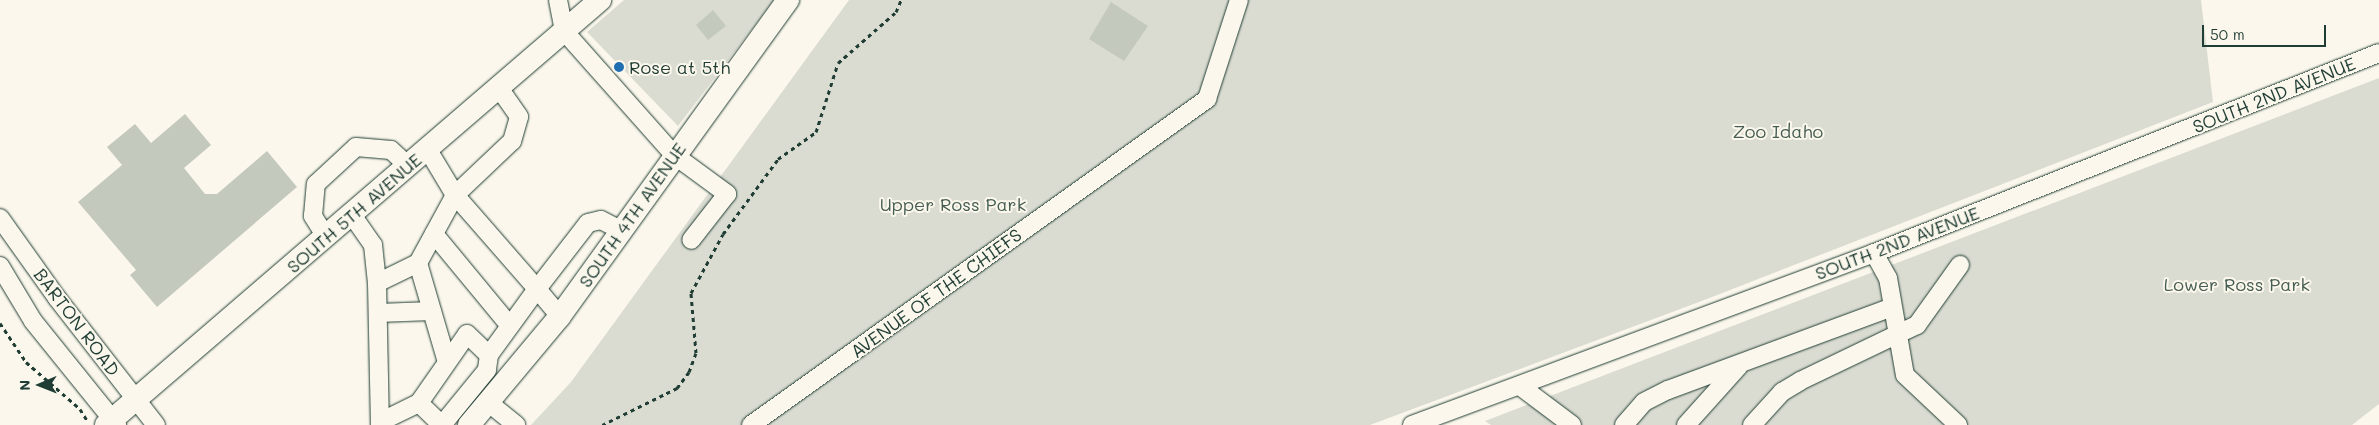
<!DOCTYPE html>
<html>
<head>
<meta charset="utf-8">
<style>
	body { margin:0 }
	#map { position:relative; width:2379px; height:425px; overflow:hidden; background:#fbf7ec; font-family:Mali,sans-serif }
	div>[style] { position:absolute }
	.green>* { inset:0; background:#dbdcd1 }
	.building>* { inset:0; background:#c4c9be }
	.path>* { height:3px; margin-top:-1.5px; transform-origin:0; background:repeating-linear-gradient(90deg,#1f3d34 0 4px,transparent 0 8px) }
	.roads { filter:drop-shadow(0 0 1px #1f3d34) drop-shadow(0 0 1px #1f3d34) }
	.minor>* { height:18px; margin:-9px; padding:0 9px; transform-origin:9px; border-radius:9px; background:#fbf7ec }
	.major>* { height:22px; margin:-11px; padding:0 11px; transform-origin:11px; border-radius:11px; background:#fbf7ec }
	.dots>* { width:14px; height:14px; translate:-50% -50%; box-sizing:border-box; border:2px solid #fbf7ec; border-radius:50% }
	span { translate:-50% -50%; white-space:nowrap; text-align:center; line-height:1.15; -webkit-text-stroke:4px #fbf7ec; paint-order:stroke }
	.poi-label { font-size:18px; color:#1f3d34 }
	.left { translate:0 -50%; text-align:left }
	.street-label { font-size:18px; color:#1f3d34 }
	.park-label { font-size:18px; color:#455d53 }
	.north { position:absolute; left:15px; top:360px; width:50px; height:50px; -webkit-text-stroke:4px #fbf7ec; paint-order:stroke; rotate:269deg; font-size:14px; font-weight:700; line-height:20px; text-align:center; color:#1f3d34 }
	.north::after { content:''; display:block; margin:auto; width:18px; height:22px; background:#1f3d34; clip-path:polygon(50% 0,100% 100%,50% 72%,0 100%) }
	.scale { position:absolute; left:2202px; top:25px; width:124px; height:22px; box-sizing:border-box; border:2px solid #1f3d34; border-top:0; padding-left:6px; font-size:15px; line-height:18px; white-space:nowrap; color:#1f3d34; -webkit-text-stroke:4px #fbf7ec; paint-order:stroke }
</style>
</head>
<body>
<div id="map">
	<div class="green">
		<i style="clip-path:polygon(624px 0,774px 0,678px 126px,587px 32px)"></i>
		<i style="clip-path:polygon(849px 0,2201px 0,2213px 102px,1707px 299px,1370px 425px,531px 425px,571px 382px)"></i>
		<i style="clip-path:polygon(2379px 78px,2379px 404px,2352px 425px,1491px 425px,1485px 421px)"></i>
	</div>
	<div class="building">
		<i style="clip-path:polygon(1111px 2px,1148px 26px,1124px 61px,1089px 39px)"></i>
		<i style="clip-path:polygon(713px 10px,726px 26px,708px 40px,696px 25px)"></i>
		<i style="clip-path:polygon(185px 114px,211px 145px,184px 168px,205px 194px,217px 194px,267px 151px,297px 187px,157px 307px,130px 275px,136px 270px,78px 202px,122px 165px,107px 147px,135px 124px,151px 143px)"></i>
	</div>
	<div class="path">
		<i style="left:0;top:323px;width:47px;rotate:56.3deg"></i>
		<i style="left:26px;top:362px;width:72px;rotate:41deg"></i>
		<i style="left:80px;top:409px;width:13px;rotate:58deg"></i>
		<i style="left:602px;top:425px;width:84px;rotate:-26.3deg"></i>
		<i style="left:677px;top:388px;width:20px;rotate:-53deg"></i>
		<i style="left:689px;top:372px;width:20px;rotate:-70deg"></i>
		<i style="left:696px;top:353px;width:60px;rotate:-94.8deg"></i>
		<i style="left:691px;top:293px;width:67px;rotate:-61.5deg"></i>
		<i style="left:723px;top:234px;width:93px;rotate:-53.7deg"></i>
		<i style="left:778px;top:159px;width:47px;rotate:-35.4deg"></i>
		<i style="left:816px;top:132px;width:72px;rotate:-72.3deg"></i>
		<i style="left:838px;top:63px;width:77px;rotate:-41.3deg"></i>
		<i style="left:896px;top:12px;width:13px;rotate:-67deg"></i>
	</div>
	<div class="roads">
		<div class="minor">
			<i style="left:558px;top:0;width:32px;rotate:79deg"></i>
			<i style="left:564px;top:31px;width:166px;rotate:48.4deg"></i>
			<i style="left:674px;top:155px;width:66px;rotate:36.3deg"></i>
			<i style="left:727px;top:194px;width:58px;rotate:128deg"></i>
			<i style="left:499px;top:88px;width:35px;rotate:55deg"></i>
			<i style="left:519px;top:117px;width:25px;rotate:106deg"></i>
			<i style="left:512px;top:141px;width:79px;rotate:136.5deg"></i>
			<i style="left:455px;top:195px;width:125px;rotate:48.9deg"></i>
			<i style="left:537px;top:289px;width:83px;rotate:-52.3deg"></i>
			<i style="left:588px;top:223px;width:13px;rotate:-13deg"></i>
			<i style="left:601px;top:220px;width:22px;rotate:27deg"></i>
			<i style="left:352px;top:215px;width:37px;rotate:55deg"></i>
			<i style="left:373px;top:245px;width:38px;rotate:84deg"></i>
			<i style="left:377px;top:283px;width:142px;rotate:88.8deg"></i>
			<i style="left:0;top:218px;width:98px;rotate:54.5deg"></i>
			<i style="left:57px;top:298px;width:161px;rotate:52.1deg"></i>
			<i style="left:434px;top:234px;width:119px;rotate:50.4deg"></i>
			<i style="left:326px;top:237px;width:25px;rotate:-122deg"></i>
			<i style="left:313px;top:216px;width:32px;rotate:-85deg"></i>
			<i style="left:316px;top:184px;width:54px;rotate:-42.8deg"></i>
			<i style="left:356px;top:147px;width:35px;rotate:5deg"></i>
			<i style="left:391px;top:150px;width:23px;rotate:43deg"></i>
			<i style="left:1874px;top:253px;width:29px;rotate:61deg"></i>
			<i style="left:1888px;top:278px;width:98px;rotate:80.1deg"></i>
			<i style="left:1905px;top:375px;width:73px;rotate:43.3deg"></i>
			<i style="left:418px;top:263px;width:103px;rotate:73.7deg"></i>
			<i style="left:0;top:266px;width:64px;rotate:59deg"></i>
			<i style="left:33px;top:321px;width:134px;rotate:51.1deg"></i>
			<i style="left:377px;top:283px;width:46px;rotate:-26deg"></i>
			<i style="left:418px;top:263px;width:77px;rotate:-61.4deg"></i>
			<i style="left:455px;top:195px;width:52px;rotate:-121deg"></i>
			<i style="left:378px;top:313px;width:54px;rotate:-2.1deg"></i>
			<i style="left:489px;top:355px;width:82px;rotate:-54deg"></i>
			<i style="left:537px;top:289px;width:35px;rotate:50deg"></i>
			<i style="left:1520px;top:386px;width:65px;rotate:36.9deg"></i>
			<i style="left:419px;top:403px;width:32px;rotate:44deg"></i>
			<i style="left:489px;top:403px;width:35px;rotate:39deg"></i>
			<i style="left:380px;top:422px;width:43px;rotate:-26deg"></i>
			<i style="left:419px;top:403px;width:84px;rotate:-55.2deg"></i>
			<i style="left:467px;top:334px;width:30px;rotate:44deg"></i>
			<i style="left:489px;top:355px;width:15px;rotate:98deg"></i>
			<i style="left:487px;top:370px;width:71px;rotate:129.3deg"></i>
			<i style="left:751px;top:425px;width:561px;rotate:-35.56deg"></i>
			<i style="left:1207px;top:99px;width:104px;rotate:-72.1deg"></i>
			<i style="left:1412px;top:425px;width:493px;rotate:-20.4deg"></i>
			<i style="left:1874px;top:253px;width:543px;rotate:-21.61deg"></i>
			<i style="left:1624px;top:425px;width:30px;rotate:-49deg"></i>
			<i style="left:1644px;top:402px;width:27px;rotate:-27deg"></i>
			<i style="left:1668px;top:390px;width:239px;rotate:-20.3deg"></i>
			<i style="left:1686px;top:425px;width:79px;rotate:-48.1deg"></i>
			<i style="left:1752px;top:425px;width:45px;rotate:-47.7deg"></i>
			<i style="left:1782px;top:392px;width:21px;rotate:-31deg"></i>
			<i style="left:1800px;top:381px;width:130px;rotate:-25.6deg"></i>
			<i style="left:1917px;top:325px;width:74px;rotate:-54.4deg"></i>
		</div>
		<div class="major">
			<i style="left:106px;top:425px;width:652px;rotate:-40.71deg"></i>
			<i style="left:469px;top:425px;width:142px;rotate:-50.1deg"></i>
			<i style="left:560px;top:316px;width:390px;rotate:-54.2deg"></i>
		</div>
	</div>
	<div class="dots">
		<i style="left:619px;top:67px;background:#1f6fb2"></i>
	</div>
	<div class="poi-label">
		<span class="left" style="left:629px;top:67px">Rose at 5th</span>
	</div>
	<div class="street-label">
		<span style="left:2274px;top:95px;rotate:-22deg">SOUTH 2ND AVENUE</span>
		<span style="left:354px;top:213px;rotate:-41deg">SOUTH 5TH AVENUE</span>
		<span style="left:632px;top:215px;rotate:-55deg">SOUTH 4TH AVENUE</span>
		<span style="left:1897px;top:243px;rotate:-21deg">SOUTH 2ND AVENUE</span>
		<span style="left:936px;top:293px;rotate:-36deg">AVENUE OF THE CHIEFS</span>
		<span style="left:77px;top:322px;rotate:53deg">BARTON ROAD</span>
	</div>
	<div class="park-label">
		<span style="left:1778px;top:131px">Zoo Idaho</span>
		<span style="left:953px;top:204px">Upper Ross Park</span>
		<span style="left:2237px;top:284px">Lower Ross Park</span>
	</div>
	<div class="north">N</div>
	<div class="scale">50 m</div>
</div>
</body>
</html>
